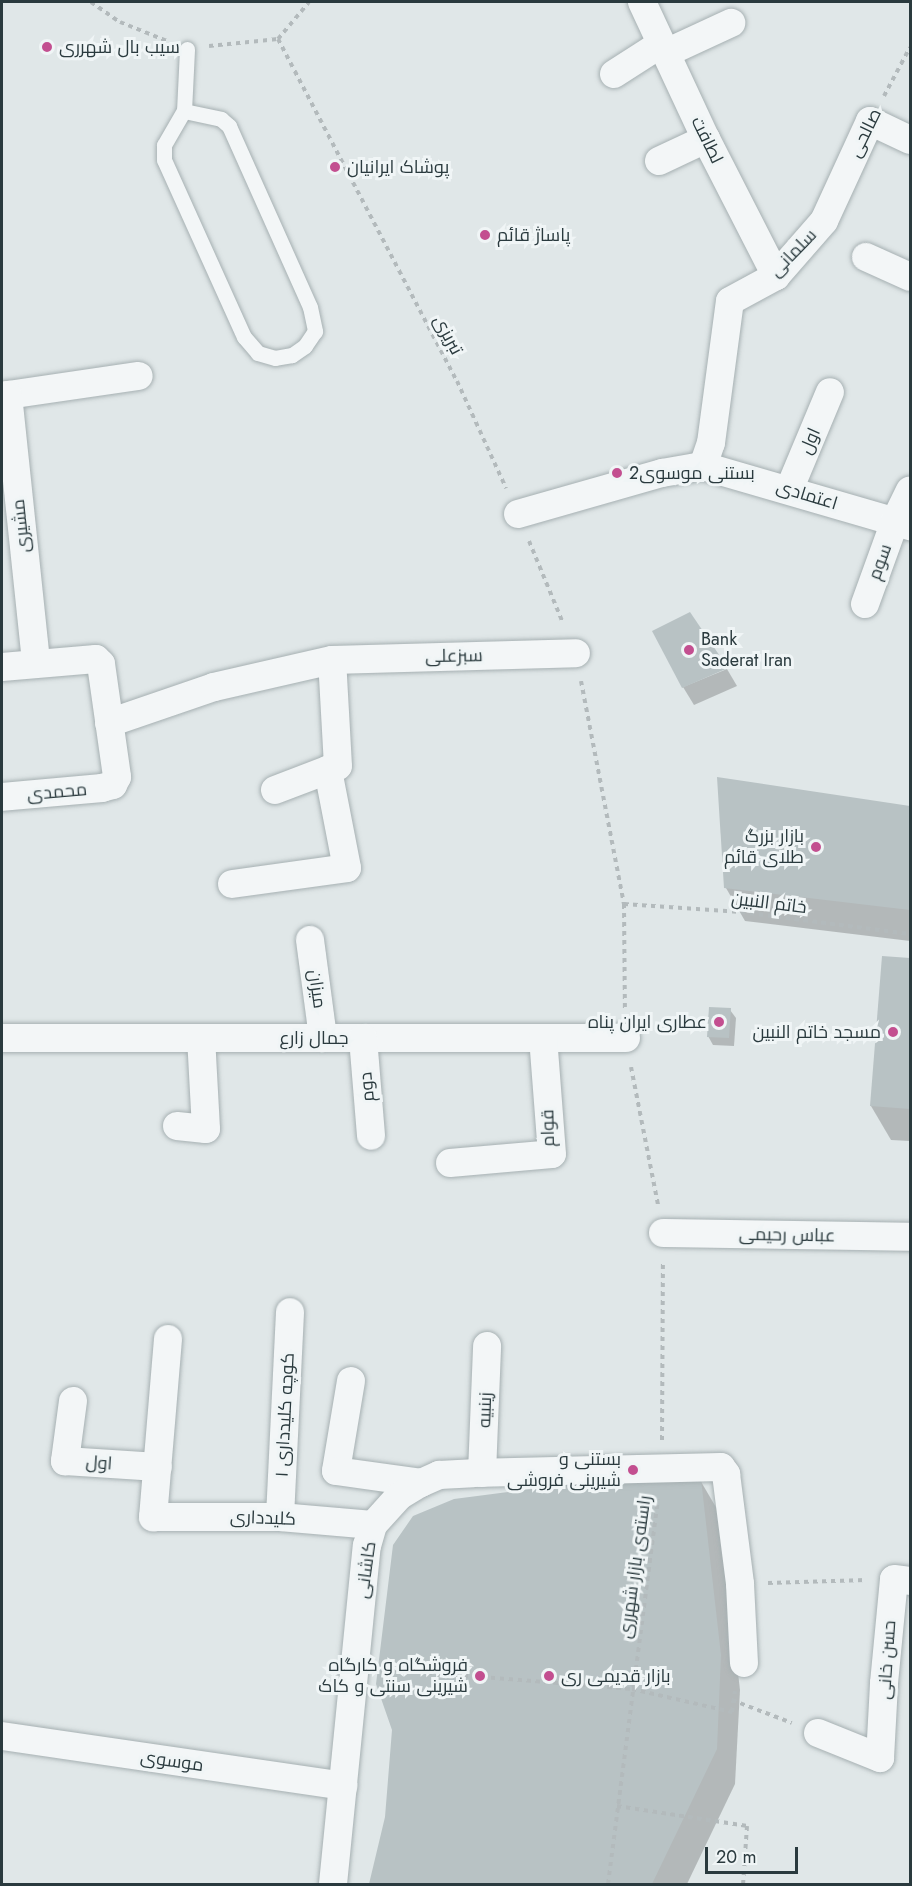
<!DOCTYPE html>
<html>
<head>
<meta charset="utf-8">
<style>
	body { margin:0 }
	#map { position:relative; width:912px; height:1886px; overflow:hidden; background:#e0e7e8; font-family:Jost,Cairo,sans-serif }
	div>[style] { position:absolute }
	.shadow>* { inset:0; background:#0003 }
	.building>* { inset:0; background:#b8c2c4 }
	.path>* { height:4px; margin-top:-2px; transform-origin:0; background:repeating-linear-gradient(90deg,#b3babc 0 4.5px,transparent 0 9px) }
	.roads { filter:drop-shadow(0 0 2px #a6b0b2) drop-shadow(0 0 2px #a6b0b2) }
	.lane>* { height:15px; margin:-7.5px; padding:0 7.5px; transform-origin:7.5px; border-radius:7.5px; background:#f3f6f7 }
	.street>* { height:28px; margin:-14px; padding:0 14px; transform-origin:14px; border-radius:14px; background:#f3f6f7 }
	.dots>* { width:16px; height:16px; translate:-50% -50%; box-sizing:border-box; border:3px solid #f0f5f6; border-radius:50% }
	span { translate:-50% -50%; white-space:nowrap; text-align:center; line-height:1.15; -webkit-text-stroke:6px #f0f5f6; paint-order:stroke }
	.poi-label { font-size:18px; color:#2a3a3e }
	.left { translate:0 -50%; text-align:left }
	.right { translate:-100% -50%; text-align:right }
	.street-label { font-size:18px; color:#2a3a3e }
	.frame { position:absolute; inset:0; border:3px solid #2a3a3e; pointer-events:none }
	.scale { position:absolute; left:705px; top:1847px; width:93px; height:27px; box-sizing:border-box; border:3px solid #2a3a3e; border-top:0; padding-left:8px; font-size:18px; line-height:21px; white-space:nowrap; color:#2a3a3e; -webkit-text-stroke:4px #f0f5f6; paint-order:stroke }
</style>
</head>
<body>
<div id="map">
	<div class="shadow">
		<i style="clip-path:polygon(727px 669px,737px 686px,694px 705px,683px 687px)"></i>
		<i style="clip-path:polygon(719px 779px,910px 808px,910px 941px,745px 921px,726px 888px)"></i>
		<i style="clip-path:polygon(883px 957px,910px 959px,910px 1141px,891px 1140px,871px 1106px)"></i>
		<i style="clip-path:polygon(730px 1010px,736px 1018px,734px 1046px,713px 1045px,708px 1036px)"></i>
		<i style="clip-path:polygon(700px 1480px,720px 1514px,740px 1690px,735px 1784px,687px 1884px,371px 1884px)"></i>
	</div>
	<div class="building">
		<i style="clip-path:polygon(690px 612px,728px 668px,682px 688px,652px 631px)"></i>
		<i style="clip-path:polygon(717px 777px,910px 806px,910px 910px,724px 888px)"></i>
		<i style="clip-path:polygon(882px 956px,910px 958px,910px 1109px,870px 1106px)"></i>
		<i style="clip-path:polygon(709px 1007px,731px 1008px,729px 1038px,707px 1037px)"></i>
		<i style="clip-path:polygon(640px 1475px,701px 1479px,721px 1655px,717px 1749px,652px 1884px,369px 1884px,385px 1817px,392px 1730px,376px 1684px,393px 1545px,413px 1516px,454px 1499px)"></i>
	</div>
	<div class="path">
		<i style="left:91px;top:2px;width:35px;rotate:35deg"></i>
		<i style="left:120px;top:22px;width:51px;rotate:22deg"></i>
		<i style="left:278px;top:39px;width:386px;rotate:62.4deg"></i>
		<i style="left:457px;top:381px;width:118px;rotate:65.4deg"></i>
		<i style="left:209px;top:46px;width:69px;rotate:-5.8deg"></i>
		<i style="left:278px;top:39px;width:48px;rotate:-50deg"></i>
		<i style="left:884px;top:96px;width:55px;rotate:-62deg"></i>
		<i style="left:529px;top:541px;width:89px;rotate:67.5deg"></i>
		<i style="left:581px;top:681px;width:227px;rotate:79.1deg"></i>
		<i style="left:624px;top:904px;width:105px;rotate:89.5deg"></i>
		<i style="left:624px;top:904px;width:117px;rotate:3.9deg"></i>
		<i style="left:741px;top:912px;width:170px;rotate:7.4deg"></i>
		<i style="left:631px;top:1067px;width:140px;rotate:78.9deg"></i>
		<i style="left:662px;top:1440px;width:178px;rotate:-89.7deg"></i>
		<i style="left:768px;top:1583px;width:98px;rotate:-1.8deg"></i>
		<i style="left:383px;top:1669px;width:250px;rotate:4.6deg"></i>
		<i style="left:632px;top:1689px;width:103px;rotate:13deg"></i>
		<i style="left:732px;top:1712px;width:21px;rotate:-82deg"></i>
		<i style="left:732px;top:1700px;width:64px;rotate:21deg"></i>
		<i style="left:617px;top:1806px;width:132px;rotate:8.7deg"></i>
		<i style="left:747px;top:1826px;width:58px;rotate:93.9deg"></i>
		<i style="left:608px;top:1884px;width:388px;rotate:-82.6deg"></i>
	</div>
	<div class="roads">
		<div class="lane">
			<i style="left:184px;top:111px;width:38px;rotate:12deg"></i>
			<i style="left:221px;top:119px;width:11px;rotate:41deg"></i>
			<i style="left:229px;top:126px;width:198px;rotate:65.9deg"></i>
			<i style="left:310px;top:307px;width:25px;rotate:78deg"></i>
			<i style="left:315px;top:331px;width:18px;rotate:124deg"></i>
			<i style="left:305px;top:346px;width:16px;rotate:145deg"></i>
			<i style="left:292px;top:355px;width:17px;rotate:170deg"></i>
			<i style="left:275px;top:358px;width:18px;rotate:-164deg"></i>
			<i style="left:258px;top:353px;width:21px;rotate:-131deg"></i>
			<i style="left:244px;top:337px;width:194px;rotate:-114.3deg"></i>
			<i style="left:164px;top:160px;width:15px;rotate:-90deg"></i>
			<i style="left:164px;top:145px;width:39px;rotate:-60deg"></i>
			<i style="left:184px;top:111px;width:62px;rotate:-87.2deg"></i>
		</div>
		<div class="street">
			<i style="left:642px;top:2px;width:151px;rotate:65deg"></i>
			<i style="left:706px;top:139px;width:154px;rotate:62.9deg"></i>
			<i style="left:666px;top:53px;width:72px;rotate:-24.8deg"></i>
			<i style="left:614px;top:74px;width:56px;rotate:-32.6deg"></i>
			<i style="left:659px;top:161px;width:52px;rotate:-25.1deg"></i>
			<i style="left:866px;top:257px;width:48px;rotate:24.4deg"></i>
			<i style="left:8px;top:395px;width:132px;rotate:-8.3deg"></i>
			<i style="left:2px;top:396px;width:6px;rotate:-9deg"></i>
			<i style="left:8px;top:395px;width:269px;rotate:84deg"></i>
			<i style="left:703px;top:466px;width:24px;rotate:-71deg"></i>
			<i style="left:711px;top:443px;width:143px;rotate:-82.4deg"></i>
			<i style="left:730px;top:301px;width:52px;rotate:-28.5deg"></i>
			<i style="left:776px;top:276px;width:73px;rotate:-48.9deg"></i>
			<i style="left:824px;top:221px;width:110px;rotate:-65.3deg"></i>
			<i style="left:870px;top:121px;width:44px;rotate:25.4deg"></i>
			<i style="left:789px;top:490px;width:106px;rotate:-67.3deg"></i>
			<i style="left:518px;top:514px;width:150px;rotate:-15.9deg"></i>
			<i style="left:662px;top:473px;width:42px;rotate:-9.7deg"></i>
			<i style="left:703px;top:466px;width:216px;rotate:16.2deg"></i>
			<i style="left:865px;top:604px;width:88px;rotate:-70.1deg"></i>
			<i style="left:895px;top:521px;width:34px;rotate:-64deg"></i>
			<i style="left:2px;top:667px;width:94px;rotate:-4.9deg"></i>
			<i style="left:96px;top:659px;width:7px;rotate:45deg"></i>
			<i style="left:101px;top:664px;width:114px;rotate:81.9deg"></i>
			<i style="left:117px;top:777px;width:9px;rotate:117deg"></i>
			<i style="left:113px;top:785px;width:11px;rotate:165deg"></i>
			<i style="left:102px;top:788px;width:100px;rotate:174.9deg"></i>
			<i style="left:109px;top:723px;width:111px;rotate:-18.9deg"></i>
			<i style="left:214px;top:687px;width:121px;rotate:-12.9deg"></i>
			<i style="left:332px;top:660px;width:244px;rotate:-1.6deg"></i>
			<i style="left:275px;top:790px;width:67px;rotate:-20.9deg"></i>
			<i style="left:338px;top:766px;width:106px;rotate:-93.2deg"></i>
			<i style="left:232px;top:884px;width:116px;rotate:-7.9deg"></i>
			<i style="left:347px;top:868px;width:100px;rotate:-101deg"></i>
			<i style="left:310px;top:940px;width:99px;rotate:82.4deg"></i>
			<i style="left:2px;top:1038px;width:624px"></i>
			<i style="left:363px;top:1038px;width:98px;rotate:85.3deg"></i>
			<i style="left:177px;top:1126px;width:29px;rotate:6deg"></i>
			<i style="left:206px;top:1129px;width:91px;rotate:-93.1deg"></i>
			<i style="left:450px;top:1163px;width:102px;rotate:-5deg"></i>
			<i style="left:552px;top:1154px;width:116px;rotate:-94.4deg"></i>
			<i style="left:663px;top:1233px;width:247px;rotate:0.9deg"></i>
			<i style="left:168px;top:1339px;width:179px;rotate:94.8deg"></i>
			<i style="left:153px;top:1517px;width:127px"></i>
			<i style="left:280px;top:1517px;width:93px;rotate:4.9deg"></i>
			<i style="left:351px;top:1381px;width:91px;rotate:99.5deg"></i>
			<i style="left:336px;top:1471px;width:86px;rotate:8deg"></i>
			<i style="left:73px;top:1401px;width:61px;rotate:97.6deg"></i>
			<i style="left:65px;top:1461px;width:93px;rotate:3.7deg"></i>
			<i style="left:482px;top:1473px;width:127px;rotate:-87.7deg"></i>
			<i style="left:280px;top:1517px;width:205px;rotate:-87.2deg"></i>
			<i style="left:818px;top:1733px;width:67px;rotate:22deg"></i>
			<i style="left:880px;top:1758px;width:75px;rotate:-86.9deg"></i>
			<i style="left:884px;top:1683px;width:104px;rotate:-84.5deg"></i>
			<i style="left:894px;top:1579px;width:16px;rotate:7deg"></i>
			<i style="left:2px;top:1736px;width:345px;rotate:8.3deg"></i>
			<i style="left:333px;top:1884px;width:340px;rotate:-84.3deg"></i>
			<i style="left:367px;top:1546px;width:22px;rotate:-74deg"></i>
			<i style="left:373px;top:1525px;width:39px;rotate:-48deg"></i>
			<i style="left:399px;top:1496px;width:26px;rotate:-31deg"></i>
			<i style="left:421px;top:1483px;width:20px;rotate:-24deg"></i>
			<i style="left:439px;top:1475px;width:34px;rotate:-3deg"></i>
			<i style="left:473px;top:1473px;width:248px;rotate:-1.4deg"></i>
			<i style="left:721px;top:1467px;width:9px;rotate:54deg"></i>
			<i style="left:726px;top:1474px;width:111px;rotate:82.7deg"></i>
			<i style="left:740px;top:1584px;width:79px;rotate:87.1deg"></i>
		</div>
	</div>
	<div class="dots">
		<i style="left:47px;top:47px;background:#c34f90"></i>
		<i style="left:335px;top:167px;background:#c34f90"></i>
		<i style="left:485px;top:235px;background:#c34f90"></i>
		<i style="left:617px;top:473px;background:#c34f90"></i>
		<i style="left:689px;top:650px;background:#c34f90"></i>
		<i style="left:816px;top:847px;background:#c34f90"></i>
		<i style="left:719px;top:1022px;background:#c34f90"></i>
		<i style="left:893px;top:1032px;background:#c34f90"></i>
		<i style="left:633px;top:1470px;background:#c34f90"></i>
		<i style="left:480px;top:1676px;background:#c34f90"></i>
		<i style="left:549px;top:1676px;background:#c34f90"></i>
	</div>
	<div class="poi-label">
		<span class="left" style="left:59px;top:47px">سیب بال شهرری</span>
		<span class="left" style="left:347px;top:167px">پوشاک ایرانیان</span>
		<span class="left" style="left:497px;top:235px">پاساژ قائم</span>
		<span class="left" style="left:629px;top:473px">بستنی موسوی2</span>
		<span class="left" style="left:701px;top:650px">Bank<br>Saderat Iran</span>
		<span class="right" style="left:804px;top:847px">بازار بزرگ<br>طلای قائم</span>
		<span class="right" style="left:707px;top:1022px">عطاری ایران پناه</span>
		<span class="right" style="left:881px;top:1032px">مسجد خاتم النبین</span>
		<span class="right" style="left:621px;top:1470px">بستنی و<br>شیرینی فروشی</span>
		<span class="right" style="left:468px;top:1676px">فروشگاه و کارگاه<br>شیرینی سنتی و کاک</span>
		<span class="left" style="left:561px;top:1676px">بازار قدیمی ری</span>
	</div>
	<div class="street-label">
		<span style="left:865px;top:133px;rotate:-64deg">صالحی</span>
		<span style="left:707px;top:140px;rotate:64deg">لطافت</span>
		<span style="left:793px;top:253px;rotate:-46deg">سلمانی</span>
		<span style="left:448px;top:335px;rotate:62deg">تبریزی</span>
		<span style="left:810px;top:441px;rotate:-67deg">اول</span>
		<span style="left:807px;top:495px;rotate:17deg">اعتمادی</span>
		<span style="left:21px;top:526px;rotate:-96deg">مشیری</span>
		<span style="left:880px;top:562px;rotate:-70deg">سوم</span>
		<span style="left:454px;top:656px;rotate:-1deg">سبزعلی</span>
		<span style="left:57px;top:792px;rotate:-5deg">محمدی</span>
		<span style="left:769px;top:903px;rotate:7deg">خاتم النبین</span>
		<span style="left:317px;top:989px;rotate:82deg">میزان</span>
		<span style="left:314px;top:1038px">جمال زارع</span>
		<span style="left:367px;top:1087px;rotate:-95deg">دوم</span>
		<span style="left:548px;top:1128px;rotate:-91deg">قوام</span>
		<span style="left:787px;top:1235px;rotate:1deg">عباس رحیمی</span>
		<span style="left:485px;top:1410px;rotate:-88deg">زینبیه</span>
		<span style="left:285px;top:1415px;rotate:-87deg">کوچه کلیدداری ۱</span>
		<span style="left:99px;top:1463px;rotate:4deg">اول</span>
		<span style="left:263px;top:1518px;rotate:2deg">کلیدداری</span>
		<span style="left:635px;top:1567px;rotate:-82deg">راسته‌ی بازار شهر‌ری</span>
		<span style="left:366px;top:1570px;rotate:-82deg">کاشانی</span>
		<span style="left:887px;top:1660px;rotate:-86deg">حسن خانی</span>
		<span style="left:172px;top:1761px;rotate:8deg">موسوی</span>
	</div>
	<div class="frame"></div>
	<div class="scale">20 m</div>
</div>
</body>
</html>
